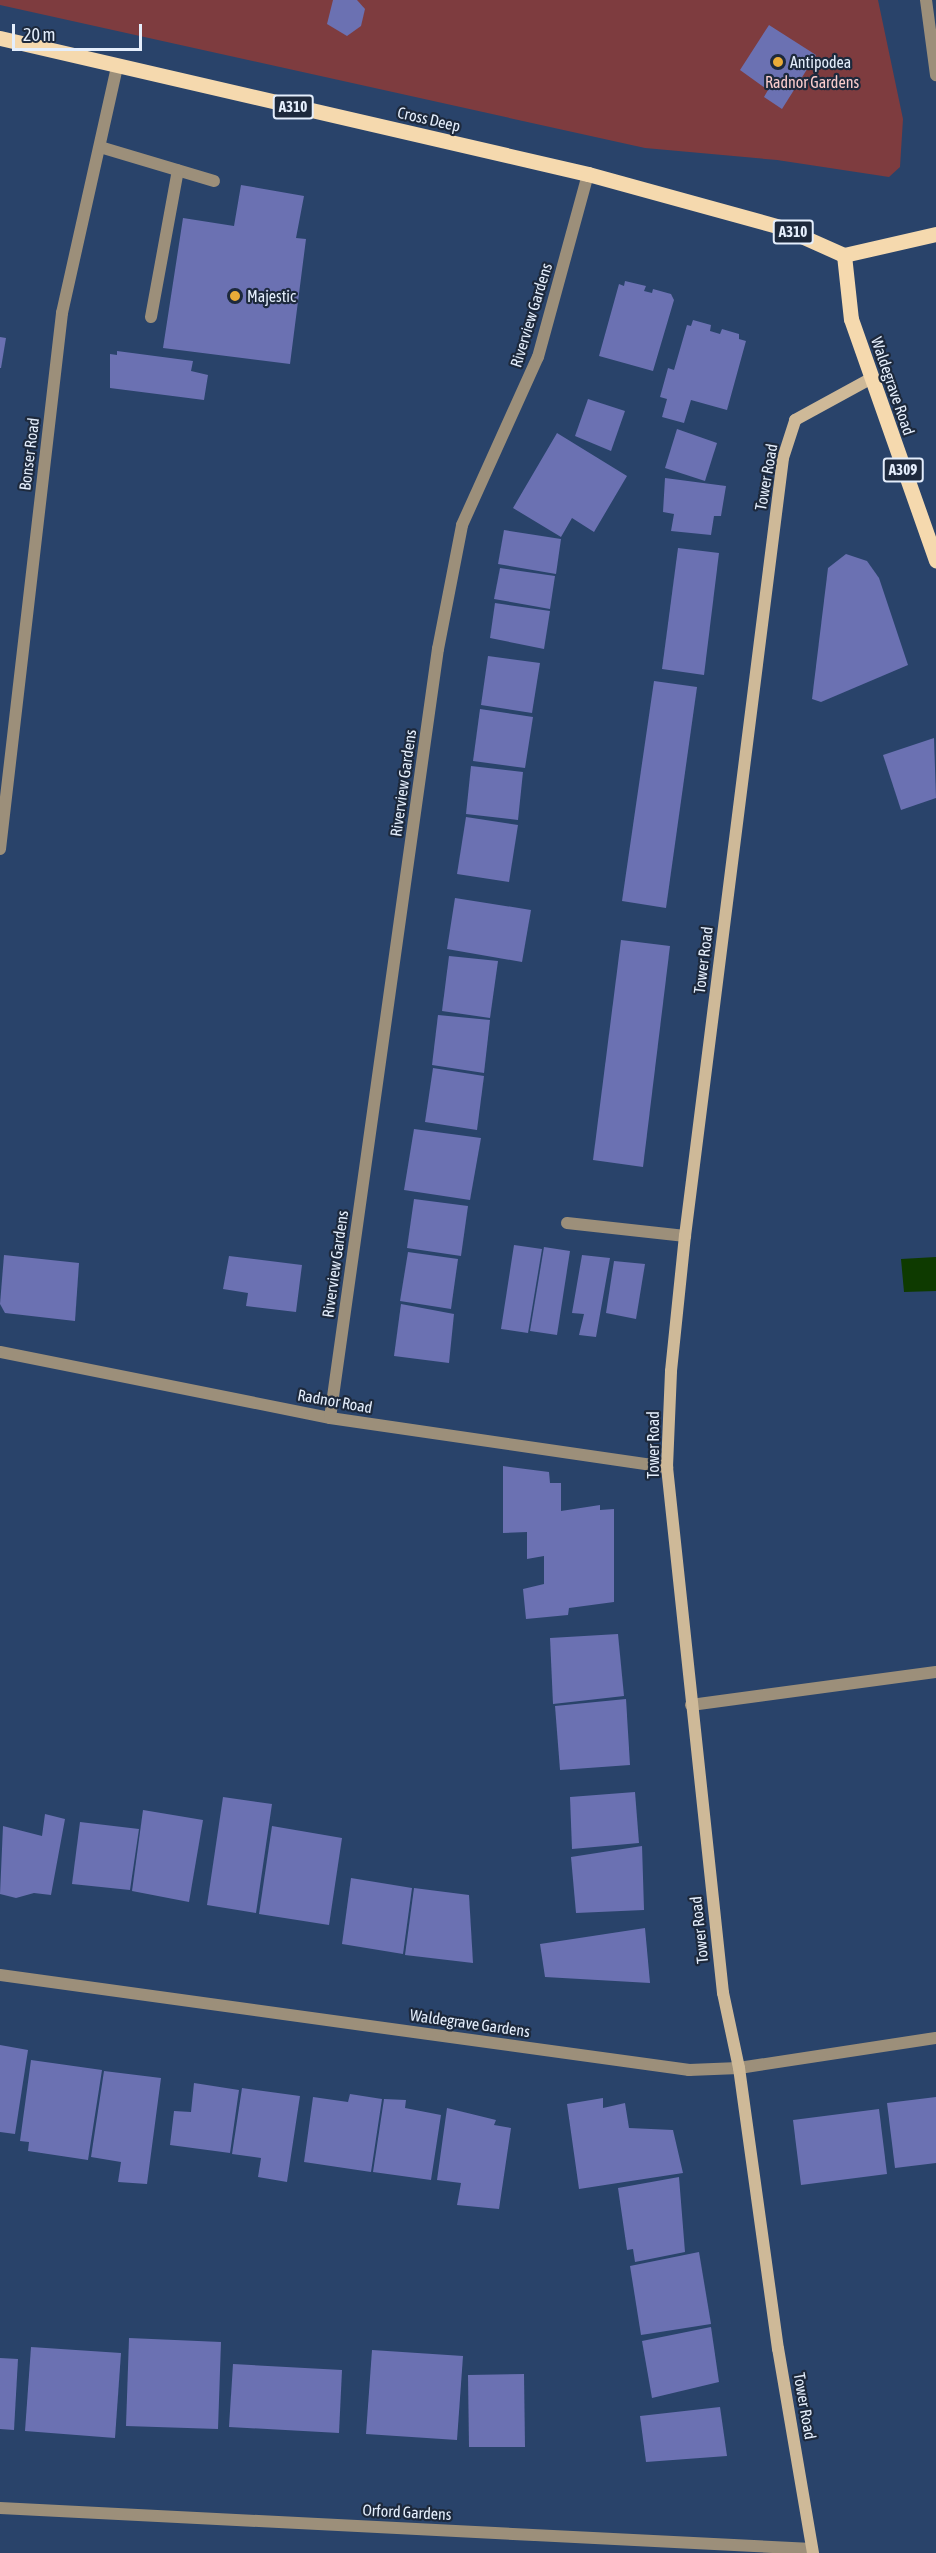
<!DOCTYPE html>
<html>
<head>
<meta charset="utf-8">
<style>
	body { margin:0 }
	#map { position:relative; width:936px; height:2553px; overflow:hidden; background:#29436a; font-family:"Asap Condensed",sans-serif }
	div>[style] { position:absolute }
	.green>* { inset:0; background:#7e3c3f }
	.water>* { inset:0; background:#0e3a00 }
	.building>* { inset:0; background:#6b71b2 }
	.lane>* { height:12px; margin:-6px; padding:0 6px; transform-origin:6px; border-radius:6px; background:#9c8f7a }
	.street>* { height:12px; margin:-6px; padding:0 6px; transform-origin:6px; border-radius:6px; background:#9c8f7a }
	.secondary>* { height:12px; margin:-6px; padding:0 6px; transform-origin:6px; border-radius:6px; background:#ceb998 }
	.primary>* { height:15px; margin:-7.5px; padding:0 7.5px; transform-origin:7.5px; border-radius:7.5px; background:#f5d9ae }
	.dots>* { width:16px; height:16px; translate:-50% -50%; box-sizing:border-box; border:3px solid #1d293c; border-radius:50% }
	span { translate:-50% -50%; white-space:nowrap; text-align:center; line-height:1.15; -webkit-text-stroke:4.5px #1d293c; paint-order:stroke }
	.shield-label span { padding:2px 4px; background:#1d293c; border:2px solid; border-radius:4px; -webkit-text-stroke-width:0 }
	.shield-label { font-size:15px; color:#e4eefc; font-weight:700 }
	.poi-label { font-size:16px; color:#e4eefc }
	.left { translate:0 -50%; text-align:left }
	.park-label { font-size:16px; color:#facccc }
	.street-label { font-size:16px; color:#e4eefc }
	.scale { position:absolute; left:12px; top:24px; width:130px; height:27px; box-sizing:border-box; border:3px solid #e4eefc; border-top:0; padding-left:8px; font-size:18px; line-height:21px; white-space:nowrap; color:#e4eefc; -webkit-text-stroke:4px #1d293c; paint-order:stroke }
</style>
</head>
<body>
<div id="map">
	<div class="green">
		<i style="clip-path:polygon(0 0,878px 0,903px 119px,900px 167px,889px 177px,777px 160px,645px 148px,0 5px)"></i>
	</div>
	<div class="water">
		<i style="clip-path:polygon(936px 1257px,936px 1291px,904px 1292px,901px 1259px)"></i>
	</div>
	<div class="building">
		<i style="clip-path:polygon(333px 0,357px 0,365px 9px,361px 26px,347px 36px,327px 24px)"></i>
		<i style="clip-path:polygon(769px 25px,816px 55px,782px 109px,764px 97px,768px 90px,740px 70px)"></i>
		<i style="clip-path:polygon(241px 185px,304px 196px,296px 238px,306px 239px,290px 364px,163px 348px,183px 218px,234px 226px)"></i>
		<i style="clip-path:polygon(625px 281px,646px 286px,644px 291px,652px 293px,653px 289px,671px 294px,674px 300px,653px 371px,599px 356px,619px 284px,624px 286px)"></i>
		<i style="clip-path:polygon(693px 320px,711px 325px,710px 331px,720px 334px,722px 329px,739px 334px,739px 339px,746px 341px,727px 410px,691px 400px,684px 423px,662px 417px,667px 399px,660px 397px,668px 368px,674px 370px,687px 325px,691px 326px)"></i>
		<i style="clip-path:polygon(0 337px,6px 338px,1px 368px,0 368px)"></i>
		<i style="clip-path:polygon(117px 351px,193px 361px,191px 371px,208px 375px,204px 400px,110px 388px,110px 354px,117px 355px)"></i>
		<i style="clip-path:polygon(588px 399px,625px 411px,611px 451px,575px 436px)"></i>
		<i style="clip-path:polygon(677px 429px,717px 443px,705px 481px,665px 468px)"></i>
		<i style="clip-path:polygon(557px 433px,627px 476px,594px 532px,572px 518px,561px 537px,513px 508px)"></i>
		<i style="clip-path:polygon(665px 478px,726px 486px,721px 516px,714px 516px,711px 535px,671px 531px,674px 514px,663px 512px)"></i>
		<i style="clip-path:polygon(504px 530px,561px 539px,556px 574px,498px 564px)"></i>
		<i style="clip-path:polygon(678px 548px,719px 553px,704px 675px,662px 669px)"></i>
		<i style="clip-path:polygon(846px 554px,867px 561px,879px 578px,908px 665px,821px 702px,812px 699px,828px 568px)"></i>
		<i style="clip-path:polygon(500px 568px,555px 576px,550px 609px,494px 599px)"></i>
		<i style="clip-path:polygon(495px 603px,550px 611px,544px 649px,490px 638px)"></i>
		<i style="clip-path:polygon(488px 656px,540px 663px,532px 713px,481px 705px)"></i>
		<i style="clip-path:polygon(654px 681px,697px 687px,666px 908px,622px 901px)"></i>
		<i style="clip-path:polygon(480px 709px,533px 717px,525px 768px,473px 761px)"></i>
		<i style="clip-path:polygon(934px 738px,936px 798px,901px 810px,883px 755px)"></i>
		<i style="clip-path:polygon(471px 766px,523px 772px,518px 820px,466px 814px)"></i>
		<i style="clip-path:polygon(466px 817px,518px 825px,509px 882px,457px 874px)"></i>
		<i style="clip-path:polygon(455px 898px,531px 910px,522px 962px,447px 949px)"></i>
		<i style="clip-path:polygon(621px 940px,670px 946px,643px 1167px,593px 1160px)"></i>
		<i style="clip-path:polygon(449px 956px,498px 961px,490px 1018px,442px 1011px)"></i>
		<i style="clip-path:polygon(438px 1015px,490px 1020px,484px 1073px,432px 1065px)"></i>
		<i style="clip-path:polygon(433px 1068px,484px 1076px,477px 1130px,425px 1122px)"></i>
		<i style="clip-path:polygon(414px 1129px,481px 1138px,470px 1200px,404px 1190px)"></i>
		<i style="clip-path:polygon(414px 1199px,468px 1206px,461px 1256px,407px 1248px)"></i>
		<i style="clip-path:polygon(514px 1245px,542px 1249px,528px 1333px,501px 1329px)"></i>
		<i style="clip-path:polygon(544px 1247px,570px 1251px,557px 1335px,530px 1331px)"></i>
		<i style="clip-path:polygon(408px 1252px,458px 1259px,451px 1309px,400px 1301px)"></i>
		<i style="clip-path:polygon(4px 1255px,79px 1263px,75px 1321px,5px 1313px,0 1304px)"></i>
		<i style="clip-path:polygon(582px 1255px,610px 1258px,596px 1337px,579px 1335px,584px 1314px,572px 1313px)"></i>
		<i style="clip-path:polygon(229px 1256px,302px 1265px,296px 1312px,246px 1306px,248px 1293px,223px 1289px)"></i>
		<i style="clip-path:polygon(614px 1261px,645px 1264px,636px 1319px,606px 1313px)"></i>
		<i style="clip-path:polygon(401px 1304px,454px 1314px,449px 1363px,394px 1356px)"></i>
		<i style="clip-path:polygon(503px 1466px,549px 1472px,550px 1483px,561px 1483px,561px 1511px,600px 1505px,600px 1510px,614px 1509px,614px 1602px,569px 1608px,568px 1615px,526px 1619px,523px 1589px,544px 1584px,544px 1556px,527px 1559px,527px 1532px,503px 1533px)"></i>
		<i style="clip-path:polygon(618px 1634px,624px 1696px,553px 1704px,550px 1638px)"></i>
		<i style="clip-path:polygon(626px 1699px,630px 1765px,560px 1770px,555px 1706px)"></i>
		<i style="clip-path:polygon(635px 1792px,639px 1843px,572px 1849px,570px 1797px)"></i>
		<i style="clip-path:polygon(223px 1797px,272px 1804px,256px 1913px,207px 1905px)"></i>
		<i style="clip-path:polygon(143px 1810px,203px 1820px,189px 1902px,132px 1891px)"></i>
		<i style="clip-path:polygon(45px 1814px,65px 1819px,51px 1895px,34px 1893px,16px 1898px,0 1894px,3px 1826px,42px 1836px)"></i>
		<i style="clip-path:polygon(80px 1822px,139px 1829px,130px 1890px,72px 1884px)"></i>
		<i style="clip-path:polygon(272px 1826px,342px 1838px,329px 1925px,259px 1914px)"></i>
		<i style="clip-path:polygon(642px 1846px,644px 1910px,576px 1913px,571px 1857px)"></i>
		<i style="clip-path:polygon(351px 1878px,412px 1888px,403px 1954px,342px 1944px)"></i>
		<i style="clip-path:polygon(414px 1888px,469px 1895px,473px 1963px,405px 1955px)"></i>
		<i style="clip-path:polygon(645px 1928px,650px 1983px,545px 1977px,540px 1944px)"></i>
		<i style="clip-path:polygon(0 2045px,28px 2050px,15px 2134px,0 2132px)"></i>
		<i style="clip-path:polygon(31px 2060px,102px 2070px,88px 2160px,28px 2151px,29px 2142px,20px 2141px)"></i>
		<i style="clip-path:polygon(104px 2071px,161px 2078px,147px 2184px,118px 2182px,121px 2162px,91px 2157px)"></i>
		<i style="clip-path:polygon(194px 2083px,239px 2090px,230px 2153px,170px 2145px,174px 2111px,191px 2112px)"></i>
		<i style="clip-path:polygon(242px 2088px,300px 2096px,287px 2182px,258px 2177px,261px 2158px,232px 2154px)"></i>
		<i style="clip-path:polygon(350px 2094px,382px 2099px,371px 2172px,304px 2162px,313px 2097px,348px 2102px)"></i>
		<i style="clip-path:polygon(936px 2097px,936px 2163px,895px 2168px,887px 2103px)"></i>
		<i style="clip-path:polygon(603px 2098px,603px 2108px,625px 2103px,629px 2128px,673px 2130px,683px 2173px,579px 2189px,567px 2104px)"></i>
		<i style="clip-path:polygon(384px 2099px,406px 2100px,405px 2108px,441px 2115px,431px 2180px,373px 2172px)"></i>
		<i style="clip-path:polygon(447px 2108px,496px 2120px,494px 2125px,511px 2128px,499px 2209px,457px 2205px,461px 2183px,437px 2180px)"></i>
		<i style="clip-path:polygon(879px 2109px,887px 2174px,801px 2185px,793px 2120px)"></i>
		<i style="clip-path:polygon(679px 2177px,685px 2252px,635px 2262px,633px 2249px,627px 2250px,618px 2188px)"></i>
		<i style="clip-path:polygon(699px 2252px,711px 2324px,641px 2335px,630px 2266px)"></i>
		<i style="clip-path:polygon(711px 2327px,719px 2382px,652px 2398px,642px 2341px)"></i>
		<i style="clip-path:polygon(129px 2338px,221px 2342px,218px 2429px,126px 2426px)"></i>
		<i style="clip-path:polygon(31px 2347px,121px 2353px,115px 2438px,25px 2431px)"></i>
		<i style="clip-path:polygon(372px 2350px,463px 2356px,457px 2440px,366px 2434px)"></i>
		<i style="clip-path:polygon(0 2358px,18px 2359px,14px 2430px,0 2429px)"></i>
		<i style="clip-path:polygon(233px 2364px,342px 2370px,339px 2433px,229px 2427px)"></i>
		<i style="clip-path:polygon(524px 2374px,525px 2447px,469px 2447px,468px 2375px)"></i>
		<i style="clip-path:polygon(720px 2407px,727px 2456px,646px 2462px,640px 2416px)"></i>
	</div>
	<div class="lane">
		<i style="left:926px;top:0;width:76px;rotate:82.4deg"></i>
		<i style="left:100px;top:147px;width:119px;rotate:16.6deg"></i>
		<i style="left:151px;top:317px;width:149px;rotate:-79.6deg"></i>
		<i style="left:691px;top:1705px;width:247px;rotate:-7.7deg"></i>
	</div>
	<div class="street">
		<i style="left:0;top:849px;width:540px;rotate:-83.4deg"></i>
		<i style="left:62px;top:313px;width:253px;rotate:-77.4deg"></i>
		<i style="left:567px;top:1223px;width:119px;rotate:6.3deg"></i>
		<i style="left:0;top:1352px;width:337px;rotate:11.3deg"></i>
		<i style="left:330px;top:1418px;width:341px;rotate:8.3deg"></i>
		<i style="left:330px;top:1418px;width:777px;rotate:-82.01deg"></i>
		<i style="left:438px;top:649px;width:126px;rotate:-79deg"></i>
		<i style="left:462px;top:525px;width:184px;rotate:-65.7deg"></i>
		<i style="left:538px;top:357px;width:190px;rotate:-74.7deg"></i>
		<i style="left:0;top:1975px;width:696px;rotate:7.85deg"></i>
		<i style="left:689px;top:2070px;width:50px;rotate:-2.3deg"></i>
		<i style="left:739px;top:2068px;width:199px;rotate:-8.7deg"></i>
		<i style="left:0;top:2508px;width:813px;rotate:2.89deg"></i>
	</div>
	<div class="secondary">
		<i style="left:813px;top:2553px;width:207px;rotate:-99.7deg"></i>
		<i style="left:778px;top:2349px;width:284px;rotate:-97.9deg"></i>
		<i style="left:739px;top:2068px;width:77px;rotate:-102deg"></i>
		<i style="left:723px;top:1993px;width:529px;rotate:-96.08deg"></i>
		<i style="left:667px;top:1467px;width:96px;rotate:-87.6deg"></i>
		<i style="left:671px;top:1371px;width:136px;rotate:-84.1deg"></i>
		<i style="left:685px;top:1236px;width:784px;rotate:-82.82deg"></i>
		<i style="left:783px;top:458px;width:40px;rotate:-72deg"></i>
		<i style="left:795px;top:420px;width:85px;rotate:-28.7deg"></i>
	</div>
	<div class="primary">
		<i style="left:0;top:38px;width:604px;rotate:13.02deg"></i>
		<i style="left:588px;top:174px;width:200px;rotate:15.4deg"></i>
		<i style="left:781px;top:227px;width:69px;rotate:24deg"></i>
		<i style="left:844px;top:255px;width:64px;rotate:83.8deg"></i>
		<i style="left:851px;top:319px;width:256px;rotate:70.6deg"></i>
		<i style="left:844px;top:255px;width:94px;rotate:-12.9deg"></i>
	</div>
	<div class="dots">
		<i style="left:778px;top:62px;background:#e9ab38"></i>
		<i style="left:235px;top:296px;background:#e9ab38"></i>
	</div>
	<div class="shield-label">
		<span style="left:293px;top:107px">A310</span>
		<span style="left:793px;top:232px">A310</span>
		<span style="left:903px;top:470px">A309</span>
	</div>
	<div class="poi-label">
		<span class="left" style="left:790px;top:62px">Antipodea</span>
		<span class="left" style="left:247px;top:296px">Majestic</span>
	</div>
	<div class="park-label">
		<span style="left:812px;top:82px">Radnor Gardens</span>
	</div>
	<div class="street-label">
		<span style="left:429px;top:119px;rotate:13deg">Cross Deep</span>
		<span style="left:531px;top:315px;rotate:-73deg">Riverview Gardens</span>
		<span style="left:893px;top:386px;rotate:71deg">Waldegrave Road</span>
		<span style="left:29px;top:454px;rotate:-83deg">Bonser Road</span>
		<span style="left:766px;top:477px;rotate:-80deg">Tower Road</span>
		<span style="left:403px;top:783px;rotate:-82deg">Riverview Gardens</span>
		<span style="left:703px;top:960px;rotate:-83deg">Tower Road</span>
		<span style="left:335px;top:1264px;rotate:-82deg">Riverview Gardens</span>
		<span style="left:335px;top:1401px;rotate:10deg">Radnor Road</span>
		<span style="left:653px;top:1445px;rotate:-90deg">Tower Road</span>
		<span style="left:699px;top:1930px;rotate:-96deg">Tower Road</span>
		<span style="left:470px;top:2023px;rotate:8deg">Waldegrave Gardens</span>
		<span style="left:805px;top:2406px;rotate:80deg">Tower Road</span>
		<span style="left:407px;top:2512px;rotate:3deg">Orford Gardens</span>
	</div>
	<div class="scale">20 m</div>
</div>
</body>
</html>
